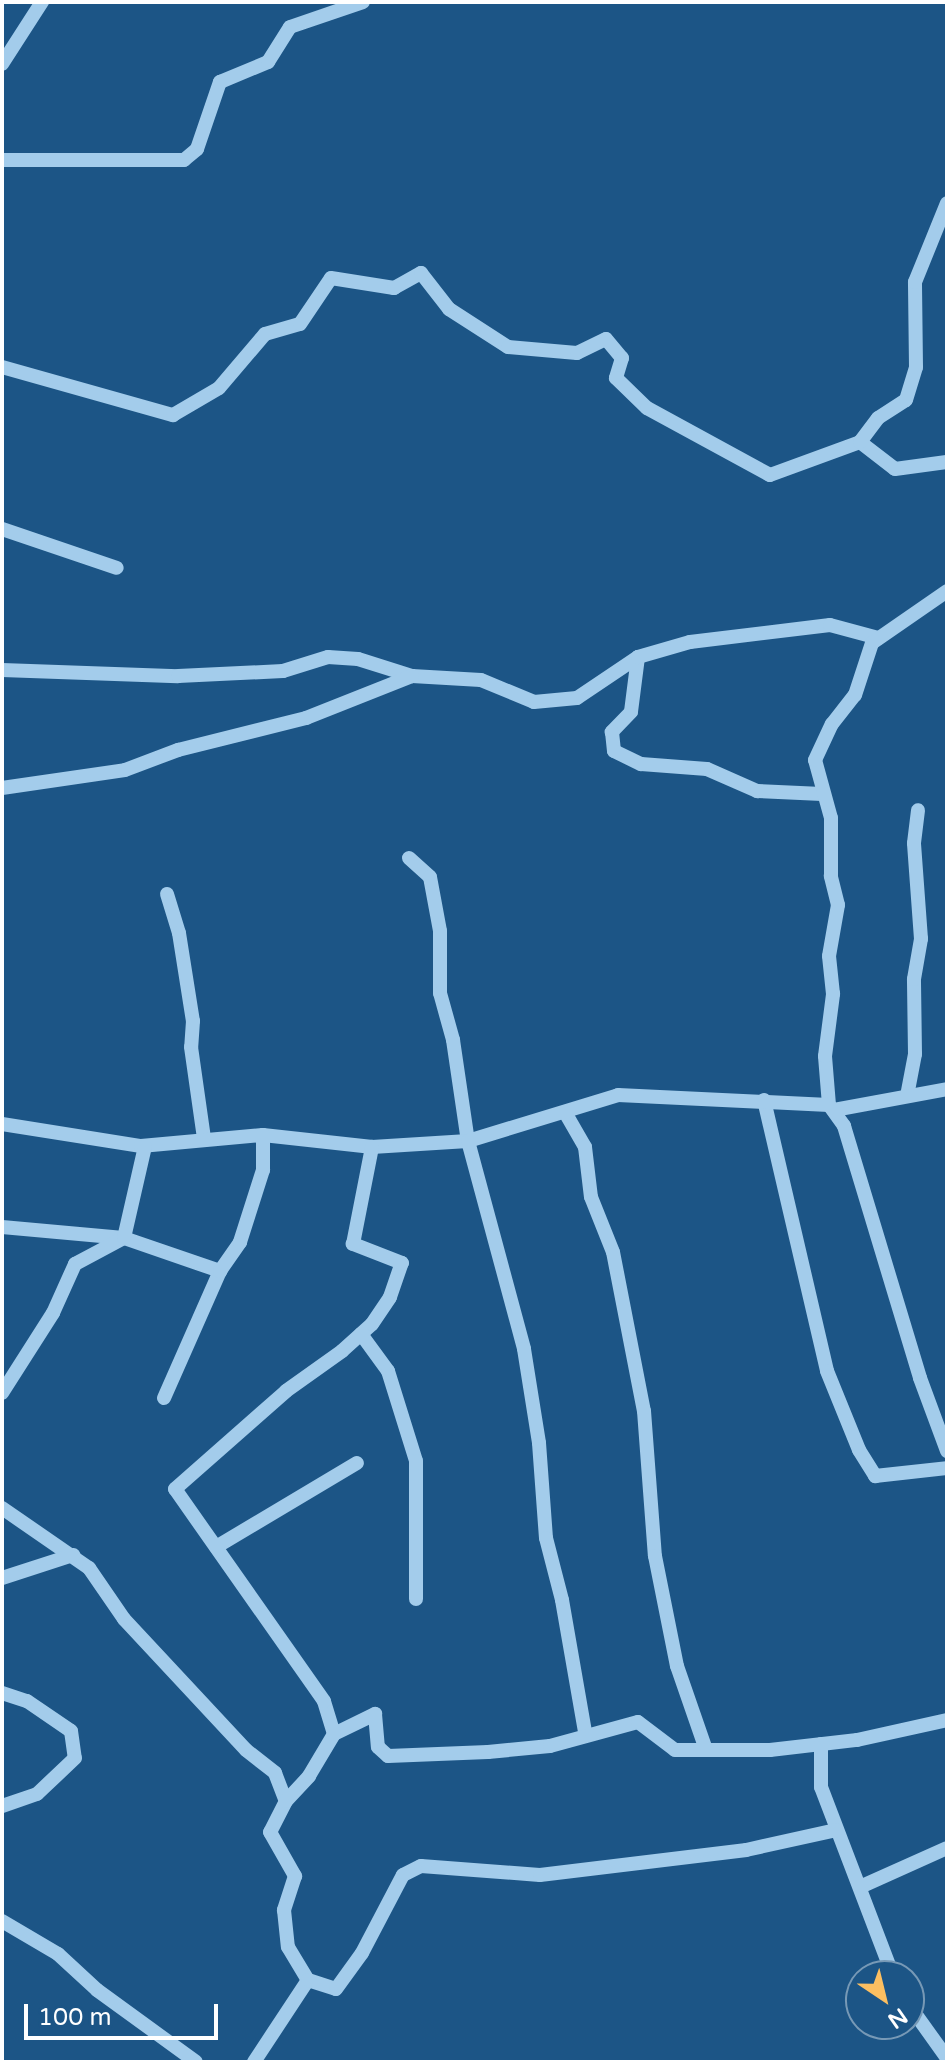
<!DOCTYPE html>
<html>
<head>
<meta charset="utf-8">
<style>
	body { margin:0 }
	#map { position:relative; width:949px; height:2064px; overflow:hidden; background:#1c5586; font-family:"Varela Round",sans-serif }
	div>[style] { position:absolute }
	.minor>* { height:14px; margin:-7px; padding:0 7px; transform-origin:7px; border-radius:7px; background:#a3cceb }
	span { translate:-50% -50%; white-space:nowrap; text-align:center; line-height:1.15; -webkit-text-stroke:7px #1c5586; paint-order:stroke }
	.frame { position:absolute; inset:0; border:4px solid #fff; pointer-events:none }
	.north { position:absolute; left:845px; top:1960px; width:80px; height:80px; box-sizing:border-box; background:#1c5586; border:2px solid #7799b6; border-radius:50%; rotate:145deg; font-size:22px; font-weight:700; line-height:32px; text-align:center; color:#fff }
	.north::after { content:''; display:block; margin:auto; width:28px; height:36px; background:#fcbf61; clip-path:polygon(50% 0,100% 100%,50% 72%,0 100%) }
	.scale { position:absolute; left:24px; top:2004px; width:194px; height:36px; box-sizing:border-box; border:4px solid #fff; border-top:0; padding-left:10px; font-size:24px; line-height:28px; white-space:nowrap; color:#fff; -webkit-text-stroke:6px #1c5586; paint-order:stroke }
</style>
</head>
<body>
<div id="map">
	<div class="minor">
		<i style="left:2px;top:64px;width:74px;rotate:-57.2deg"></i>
		<i style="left:2px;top:160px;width:182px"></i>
		<i style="left:184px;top:160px;width:17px;rotate:-40deg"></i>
		<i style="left:197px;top:149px;width:71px;rotate:-71.1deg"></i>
		<i style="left:220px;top:82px;width:52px;rotate:-22.6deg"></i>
		<i style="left:268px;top:62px;width:41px;rotate:-57.8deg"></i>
		<i style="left:290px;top:27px;width:77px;rotate:-18.9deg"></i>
		<i style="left:2px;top:367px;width:178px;rotate:15.7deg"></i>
		<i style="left:173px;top:415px;width:53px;rotate:-30.4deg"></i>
		<i style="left:219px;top:388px;width:71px;rotate:-49.6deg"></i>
		<i style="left:265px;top:334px;width:36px;rotate:-16deg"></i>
		<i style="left:300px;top:324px;width:55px;rotate:-56deg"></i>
		<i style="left:331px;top:278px;width:64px;rotate:9deg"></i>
		<i style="left:394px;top:288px;width:31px;rotate:-29deg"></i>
		<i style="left:421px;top:273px;width:46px;rotate:52.1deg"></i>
		<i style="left:449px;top:309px;width:70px;rotate:32.8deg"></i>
		<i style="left:508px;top:347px;width:69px;rotate:5deg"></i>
		<i style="left:577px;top:353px;width:32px;rotate:-26deg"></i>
		<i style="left:606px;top:339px;width:25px;rotate:50deg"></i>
		<i style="left:622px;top:358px;width:21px;rotate:107deg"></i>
		<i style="left:616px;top:378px;width:43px;rotate:44.1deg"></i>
		<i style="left:647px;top:408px;width:140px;rotate:28.6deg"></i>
		<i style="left:770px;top:475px;width:96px;rotate:-20.1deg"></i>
		<i style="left:860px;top:442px;width:44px;rotate:37.6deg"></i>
		<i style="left:895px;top:469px;width:52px;rotate:-7.7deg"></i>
		<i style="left:860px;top:442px;width:30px;rotate:-53deg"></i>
		<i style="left:878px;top:418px;width:33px;rotate:-33deg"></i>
		<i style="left:906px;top:400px;width:34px;rotate:-73deg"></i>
		<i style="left:916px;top:367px;width:85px;rotate:-90.7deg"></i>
		<i style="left:915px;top:282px;width:85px;rotate:-67.9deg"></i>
		<i style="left:2px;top:529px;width:121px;rotate:18.7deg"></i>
		<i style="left:638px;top:657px;width:55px;rotate:97.3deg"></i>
		<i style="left:631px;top:712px;width:28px;rotate:134deg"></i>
		<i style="left:612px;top:732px;width:19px;rotate:84deg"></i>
		<i style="left:614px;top:751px;width:30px;rotate:26deg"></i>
		<i style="left:641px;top:764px;width:66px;rotate:4.3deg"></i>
		<i style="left:707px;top:769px;width:55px;rotate:23.7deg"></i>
		<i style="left:757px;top:791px;width:65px;rotate:2.6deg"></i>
		<i style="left:2px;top:670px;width:176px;rotate:2deg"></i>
		<i style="left:178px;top:676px;width:105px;rotate:-2.7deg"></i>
		<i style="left:283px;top:671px;width:47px;rotate:-17.3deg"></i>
		<i style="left:328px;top:657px;width:30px;rotate:4deg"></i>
		<i style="left:358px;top:659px;width:57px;rotate:17.5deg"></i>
		<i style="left:412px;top:676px;width:69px;rotate:3.3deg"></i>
		<i style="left:481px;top:680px;width:57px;rotate:22.5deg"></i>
		<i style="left:534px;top:702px;width:43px;rotate:-5.3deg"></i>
		<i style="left:577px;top:698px;width:73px;rotate:-33.9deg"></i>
		<i style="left:638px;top:657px;width:54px;rotate:-16.1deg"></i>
		<i style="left:690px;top:642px;width:141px;rotate:-6.9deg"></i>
		<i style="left:830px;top:625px;width:50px;rotate:15.2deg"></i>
		<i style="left:2px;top:788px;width:124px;rotate:-8.3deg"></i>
		<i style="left:125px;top:770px;width:57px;rotate:-20.7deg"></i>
		<i style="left:178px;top:750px;width:132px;rotate:-14deg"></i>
		<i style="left:306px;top:718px;width:114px;rotate:-21.6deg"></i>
		<i style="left:409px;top:858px;width:28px;rotate:42deg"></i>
		<i style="left:430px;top:877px;width:55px;rotate:79.5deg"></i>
		<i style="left:440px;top:931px;width:62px;rotate:90deg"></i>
		<i style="left:440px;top:993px;width:49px;rotate:74.5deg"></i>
		<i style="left:453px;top:1040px;width:102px;rotate:81.6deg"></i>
		<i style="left:468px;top:1141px;width:215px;rotate:74.9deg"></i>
		<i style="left:524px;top:1349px;width:95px;rotate:80.9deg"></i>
		<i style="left:539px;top:1443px;width:95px;rotate:85.8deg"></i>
		<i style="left:546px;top:1538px;width:64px;rotate:75.5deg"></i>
		<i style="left:562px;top:1600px;width:134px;rotate:80.1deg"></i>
		<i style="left:167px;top:894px;width:41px;rotate:72.9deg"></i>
		<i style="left:179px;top:933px;width:89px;rotate:81deg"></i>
		<i style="left:193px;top:1021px;width:26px;rotate:94deg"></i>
		<i style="left:191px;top:1047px;width:92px;rotate:81.9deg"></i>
		<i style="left:907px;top:1096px;width:43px;rotate:-79.2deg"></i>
		<i style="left:915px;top:1054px;width:75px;rotate:-90.8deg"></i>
		<i style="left:914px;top:979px;width:41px;rotate:-80.1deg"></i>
		<i style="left:921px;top:939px;width:96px;rotate:-94.2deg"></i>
		<i style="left:914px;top:843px;width:33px;rotate:-83deg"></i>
		<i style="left:764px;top:1100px;width:278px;rotate:76.9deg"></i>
		<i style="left:827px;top:1371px;width:85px;rotate:67.9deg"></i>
		<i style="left:859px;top:1450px;width:31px;rotate:58deg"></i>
		<i style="left:875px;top:1476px;width:72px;rotate:-6.3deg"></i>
		<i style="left:829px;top:1105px;width:49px;rotate:-94.7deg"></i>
		<i style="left:825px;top:1056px;width:63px;rotate:-82.6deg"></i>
		<i style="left:833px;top:994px;width:38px;rotate:-96deg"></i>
		<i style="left:829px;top:956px;width:52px;rotate:-80deg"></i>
		<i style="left:838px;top:905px;width:30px;rotate:-104deg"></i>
		<i style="left:831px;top:876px;width:58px;rotate:-90deg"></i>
		<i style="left:831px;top:818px;width:60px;rotate:-105.4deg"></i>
		<i style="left:815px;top:760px;width:40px;rotate:-65deg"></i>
		<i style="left:832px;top:724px;width:37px;rotate:-52deg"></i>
		<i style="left:855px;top:695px;width:55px;rotate:-71.9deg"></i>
		<i style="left:872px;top:643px;width:91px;rotate:-34.7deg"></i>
		<i style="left:834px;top:1110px;width:115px;rotate:-10.5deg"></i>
		<i style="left:566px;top:1114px;width:38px;rotate:60deg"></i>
		<i style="left:585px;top:1147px;width:50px;rotate:83.2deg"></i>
		<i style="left:591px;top:1197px;width:59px;rotate:68.2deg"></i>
		<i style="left:613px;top:1252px;width:162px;rotate:79deg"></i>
		<i style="left:644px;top:1411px;width:145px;rotate:85.7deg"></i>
		<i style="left:655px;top:1556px;width:112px;rotate:78.7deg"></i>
		<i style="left:677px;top:1666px;width:86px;rotate:70.9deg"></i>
		<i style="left:2px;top:1124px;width:141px;rotate:9deg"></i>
		<i style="left:141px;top:1146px;width:122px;rotate:-5.2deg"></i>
		<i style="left:263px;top:1135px;width:110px;rotate:6.3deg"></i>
		<i style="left:372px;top:1147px;width:96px;rotate:-3.6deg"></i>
		<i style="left:468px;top:1141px;width:157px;rotate:-17deg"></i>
		<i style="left:618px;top:1095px;width:211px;rotate:2.7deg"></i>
		<i style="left:829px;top:1105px;width:26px;rotate:54deg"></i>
		<i style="left:844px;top:1126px;width:263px;rotate:73.2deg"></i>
		<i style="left:920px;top:1378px;width:78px;rotate:69.7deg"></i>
		<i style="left:2px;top:1227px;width:122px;rotate:5.2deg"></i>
		<i style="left:124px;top:1238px;width:102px;rotate:19deg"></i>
		<i style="left:361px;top:1334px;width:46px;rotate:53.9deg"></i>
		<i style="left:388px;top:1371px;width:94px;rotate:72.7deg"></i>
		<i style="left:416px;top:1461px;width:138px;rotate:90deg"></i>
		<i style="left:2px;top:1393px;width:95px;rotate:-57.5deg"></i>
		<i style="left:53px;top:1313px;width:54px;rotate:-65.8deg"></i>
		<i style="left:75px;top:1264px;width:55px;rotate:-28deg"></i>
		<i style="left:124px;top:1238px;width:94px;rotate:-77.1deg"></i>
		<i style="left:164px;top:1398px;width:139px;rotate:-66.2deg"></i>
		<i style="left:220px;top:1271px;width:35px;rotate:-55deg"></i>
		<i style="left:240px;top:1242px;width:76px;rotate:-72.3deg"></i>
		<i style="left:263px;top:1170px;width:35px;rotate:-90deg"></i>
		<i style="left:2px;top:1508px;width:106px;rotate:34.6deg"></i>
		<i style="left:89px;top:1568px;width:62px;rotate:55.5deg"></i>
		<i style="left:124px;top:1619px;width:179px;rotate:47deg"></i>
		<i style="left:246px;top:1750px;width:37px;rotate:38deg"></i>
		<i style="left:275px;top:1773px;width:30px;rotate:69deg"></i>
		<i style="left:286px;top:1801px;width:35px;rotate:117deg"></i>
		<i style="left:270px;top:1832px;width:51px;rotate:60.4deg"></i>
		<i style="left:295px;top:1876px;width:36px;rotate:108deg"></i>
		<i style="left:284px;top:1910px;width:37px;rotate:84deg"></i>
		<i style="left:288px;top:1947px;width:39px;rotate:59deg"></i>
		<i style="left:308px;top:1980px;width:98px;rotate:123.4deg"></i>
		<i style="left:216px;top:1547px;width:164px;rotate:-30.8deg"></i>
		<i style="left:2px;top:1578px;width:75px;rotate:-17.9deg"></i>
		<i style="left:2px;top:1693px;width:26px;rotate:18deg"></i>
		<i style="left:27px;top:1701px;width:53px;rotate:34.3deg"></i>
		<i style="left:71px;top:1731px;width:27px;rotate:82deg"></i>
		<i style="left:75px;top:1758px;width:52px;rotate:136.5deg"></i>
		<i style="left:37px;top:1794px;width:37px;rotate:161deg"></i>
		<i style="left:334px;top:1734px;width:46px;rotate:-26deg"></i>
		<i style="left:375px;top:1714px;width:33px;rotate:85deg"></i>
		<i style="left:378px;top:1747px;width:13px;rotate:42deg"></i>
		<i style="left:388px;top:1756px;width:100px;rotate:-2.3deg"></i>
		<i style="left:488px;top:1752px;width:62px;rotate:-5.5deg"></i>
		<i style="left:550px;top:1746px;width:91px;rotate:-15.3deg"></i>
		<i style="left:638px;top:1722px;width:46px;rotate:37.1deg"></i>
		<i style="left:675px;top:1750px;width:95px"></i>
		<i style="left:770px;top:1750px;width:88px;rotate:-6.6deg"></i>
		<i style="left:857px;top:1740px;width:92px;rotate:-12.5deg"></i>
		<i style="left:821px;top:1744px;width:43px;rotate:90deg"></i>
		<i style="left:821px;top:1787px;width:202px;rotate:69.1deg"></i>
		<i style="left:286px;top:1801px;width:34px;rotate:-47deg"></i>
		<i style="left:309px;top:1776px;width:49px;rotate:-59.2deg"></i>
		<i style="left:334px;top:1734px;width:34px;rotate:-107deg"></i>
		<i style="left:324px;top:1701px;width:259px;rotate:-125.1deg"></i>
		<i style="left:175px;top:1489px;width:148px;rotate:-41.4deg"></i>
		<i style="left:286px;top:1391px;width:69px;rotate:-35.5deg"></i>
		<i style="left:342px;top:1351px;width:40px;rotate:-42deg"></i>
		<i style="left:372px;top:1324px;width:32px;rotate:-56deg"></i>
		<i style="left:390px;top:1297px;width:36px;rotate:-71deg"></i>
		<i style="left:402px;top:1263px;width:53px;rotate:-158.8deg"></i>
		<i style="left:353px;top:1244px;width:99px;rotate:-78.9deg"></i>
		<i style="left:860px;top:1887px;width:95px;rotate:-24.1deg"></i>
		<i style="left:2px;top:1921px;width:65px;rotate:30.5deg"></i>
		<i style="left:58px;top:1954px;width:53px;rotate:42.7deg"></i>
		<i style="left:97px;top:1990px;width:122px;rotate:36deg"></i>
		<i style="left:308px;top:1980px;width:29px;rotate:18deg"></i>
		<i style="left:336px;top:1989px;width:44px;rotate:-54.2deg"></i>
		<i style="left:362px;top:1953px;width:88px;rotate:-62.3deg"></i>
		<i style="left:403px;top:1875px;width:20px;rotate:-27deg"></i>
		<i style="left:421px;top:1866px;width:119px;rotate:4.3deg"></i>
		<i style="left:540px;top:1875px;width:208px;rotate:-6.9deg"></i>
		<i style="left:746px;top:1850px;width:92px;rotate:-12.5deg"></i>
		<i style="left:909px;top:2005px;width:65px;rotate:54.4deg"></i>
	</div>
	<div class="frame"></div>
	<div class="north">N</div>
	<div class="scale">100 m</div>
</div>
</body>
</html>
